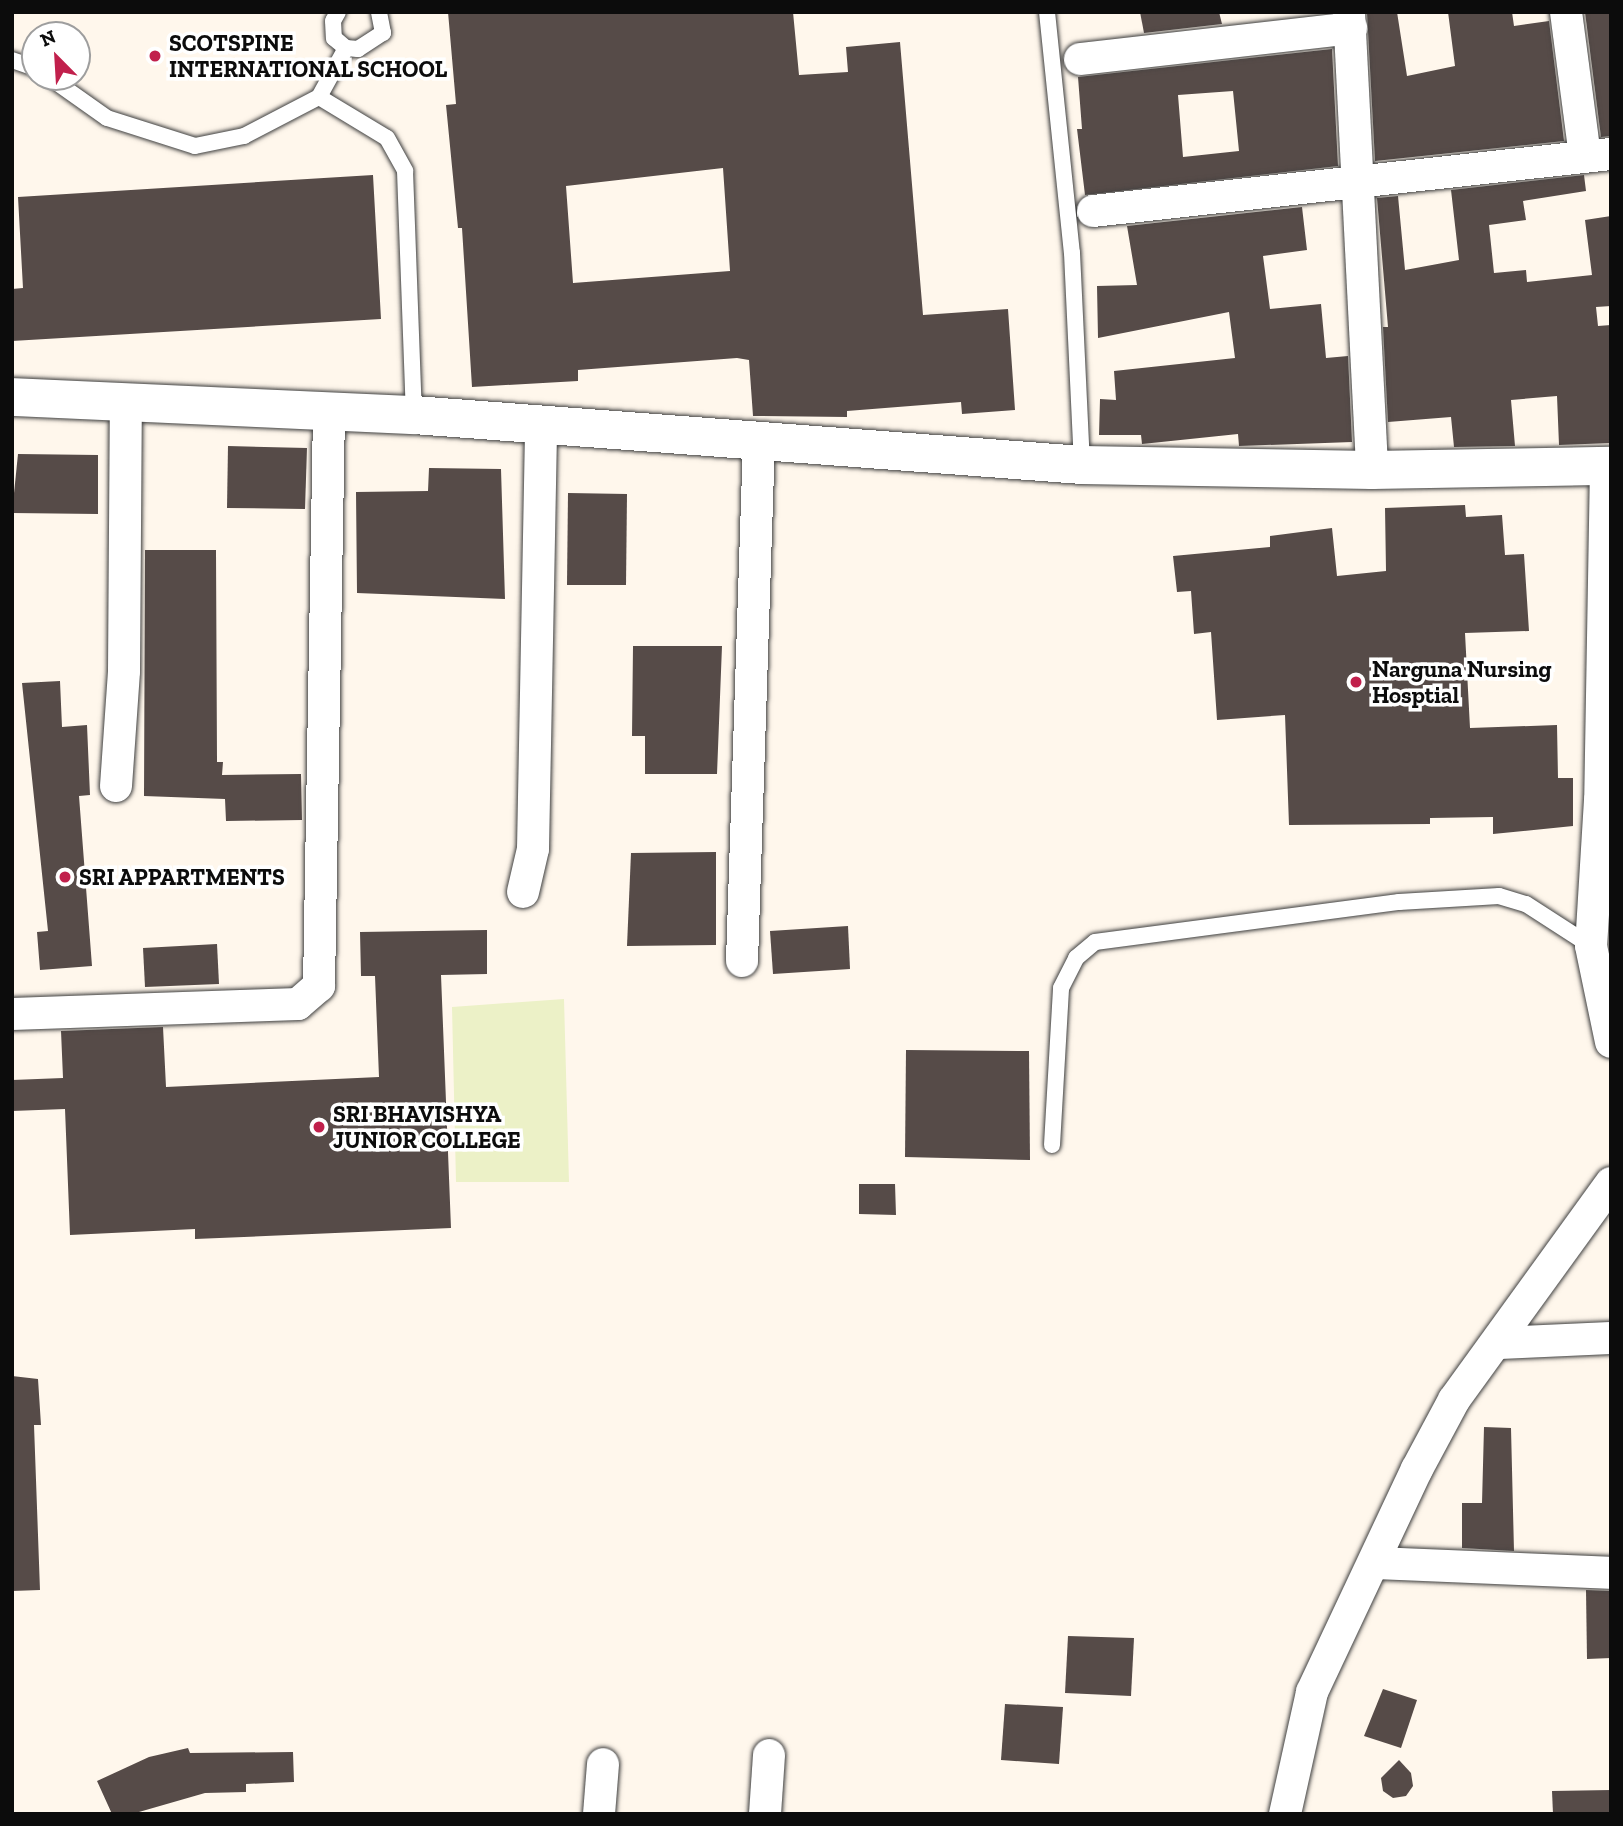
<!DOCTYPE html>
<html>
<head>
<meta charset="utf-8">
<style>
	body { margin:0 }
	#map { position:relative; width:1623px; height:1826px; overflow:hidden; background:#fff7ec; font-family:"Zilla Slab",serif }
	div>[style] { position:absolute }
	.pitch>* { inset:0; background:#ecf1c7 }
	.building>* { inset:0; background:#564b48 }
	.roads { filter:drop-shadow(0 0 2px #3f3f3f) drop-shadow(0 0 2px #3f3f3f) }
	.service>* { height:16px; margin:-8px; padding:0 8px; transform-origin:8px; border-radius:8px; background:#fff }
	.minor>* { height:32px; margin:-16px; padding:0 16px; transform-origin:16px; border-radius:16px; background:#fff }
	.tertiary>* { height:38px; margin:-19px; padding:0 19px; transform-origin:19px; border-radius:19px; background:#fff }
	.dots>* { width:19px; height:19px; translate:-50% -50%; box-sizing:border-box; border:4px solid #fff; border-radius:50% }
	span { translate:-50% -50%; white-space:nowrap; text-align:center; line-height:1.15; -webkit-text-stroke:7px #fff; paint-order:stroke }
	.poi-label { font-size:23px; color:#0c0c0c; font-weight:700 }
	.left { translate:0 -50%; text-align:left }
	.frame { position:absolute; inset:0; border:14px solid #0c0c0c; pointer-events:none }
	.north { position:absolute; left:21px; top:21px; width:70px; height:70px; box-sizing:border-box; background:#fff; border:2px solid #9e9e9e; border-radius:50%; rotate:336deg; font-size:19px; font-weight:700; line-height:28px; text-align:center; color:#0c0c0c }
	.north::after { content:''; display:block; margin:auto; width:24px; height:32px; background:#c1204c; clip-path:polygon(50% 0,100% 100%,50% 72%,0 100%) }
</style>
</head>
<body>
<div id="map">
	<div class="pitch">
		<i style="clip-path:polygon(564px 999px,569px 1182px,456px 1182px,452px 1007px)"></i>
	</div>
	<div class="building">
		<i style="clip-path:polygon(evenodd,448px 12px,793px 12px,799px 75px,848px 72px,846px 47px,900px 42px,923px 315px,1008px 309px,1015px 410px,962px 414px,961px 402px,847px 411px,847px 417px,753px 416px,749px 360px,737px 358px,578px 370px,578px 381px,472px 387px,462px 228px,458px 228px,446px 105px,456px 104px,448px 12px,723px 168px,730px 271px,573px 283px,566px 186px,723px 168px)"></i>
		<i style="clip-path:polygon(1140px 12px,1219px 12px,1222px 24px,1144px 33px)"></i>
		<i style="clip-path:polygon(1367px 12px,1397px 12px,1407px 76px,1455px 66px,1448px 12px,1512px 12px,1514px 26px,1549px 21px,1564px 141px,1375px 161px)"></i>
		<i style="clip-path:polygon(1585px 12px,1611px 12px,1611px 136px,1601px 137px)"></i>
		<i style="clip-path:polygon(evenodd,1332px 49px,1338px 166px,1085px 195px,1077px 129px,1082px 129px,1078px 77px,1332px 49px,1233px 91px,1239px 151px,1183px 157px,1178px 95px,1233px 91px)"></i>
		<i style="clip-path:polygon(373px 175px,381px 319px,12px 341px,12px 289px,23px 288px,18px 197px)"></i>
		<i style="clip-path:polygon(1584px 175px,1586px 191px,1523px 201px,1526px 220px,1489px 225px,1494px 273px,1526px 270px,1527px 282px,1592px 275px,1585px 220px,1611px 216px,1611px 306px,1596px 307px,1598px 326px,1611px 325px,1611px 443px,1559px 445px,1557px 396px,1511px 400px,1515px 446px,1454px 447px,1451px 417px,1388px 422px,1383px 327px,1388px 327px,1377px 198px,1398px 196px,1405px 270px,1459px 260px,1451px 190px)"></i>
		<i style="clip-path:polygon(1302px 207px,1307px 250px,1263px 256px,1270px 309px,1321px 304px,1326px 358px,1348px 356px,1352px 442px,1239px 446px,1238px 434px,1142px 444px,1141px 435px,1099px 435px,1100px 399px,1116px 400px,1114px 371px,1235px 358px,1229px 312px,1098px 338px,1097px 286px,1137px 285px,1127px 226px)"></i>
		<i style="clip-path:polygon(228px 446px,307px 448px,305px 509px,227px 508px)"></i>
		<i style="clip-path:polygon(18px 454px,98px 455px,98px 514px,12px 513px)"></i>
		<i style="clip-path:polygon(429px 468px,501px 469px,505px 599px,357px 593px,356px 492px,428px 491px)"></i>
		<i style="clip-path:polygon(568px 493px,627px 494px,626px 585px,567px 585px)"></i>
		<i style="clip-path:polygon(1465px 505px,1466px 517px,1502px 515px,1505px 555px,1524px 554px,1529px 631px,1465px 633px,1470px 728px,1557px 725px,1558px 778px,1573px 778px,1573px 826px,1493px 834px,1493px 817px,1430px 818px,1430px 824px,1289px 825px,1285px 715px,1217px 720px,1211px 632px,1194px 634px,1191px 591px,1177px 592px,1173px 556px,1270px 547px,1270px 536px,1332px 528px,1337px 576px,1386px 571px,1385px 508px)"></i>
		<i style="clip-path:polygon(145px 550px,216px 550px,217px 762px,223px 762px,222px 775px,301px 774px,302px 820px,226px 821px,225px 799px,144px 796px)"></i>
		<i style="clip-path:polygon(633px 646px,722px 646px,717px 774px,645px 774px,645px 736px,632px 736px)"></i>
		<i style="clip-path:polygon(60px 681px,62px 727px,87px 725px,90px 795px,79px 796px,92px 966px,40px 970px,37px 932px,48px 931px,22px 683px)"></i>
		<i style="clip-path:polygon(716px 852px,716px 945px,627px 946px,631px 853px)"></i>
		<i style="clip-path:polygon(848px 926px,850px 969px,773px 974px,770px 931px)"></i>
		<i style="clip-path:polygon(487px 930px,487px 974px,441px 975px,451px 1228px,195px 1239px,195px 1229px,70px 1235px,65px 1109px,12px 1111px,12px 1080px,63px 1078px,61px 1031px,163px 1027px,166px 1087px,379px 1077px,375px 976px,361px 976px,360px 932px)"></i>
		<i style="clip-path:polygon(217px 944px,219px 984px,145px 987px,143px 948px)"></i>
		<i style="clip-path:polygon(906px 1050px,1029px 1051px,1030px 1160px,905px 1157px)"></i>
		<i style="clip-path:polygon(859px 1184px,895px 1184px,896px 1215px,859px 1214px)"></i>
		<i style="clip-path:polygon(12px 1376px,38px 1379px,41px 1425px,34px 1425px,40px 1590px,12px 1591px)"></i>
		<i style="clip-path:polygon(1484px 1427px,1511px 1428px,1514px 1551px,1462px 1548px,1462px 1503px,1482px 1503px)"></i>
		<i style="clip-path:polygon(1586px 1590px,1611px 1591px,1611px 1658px,1587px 1659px)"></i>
		<i style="clip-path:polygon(1068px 1636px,1134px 1638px,1131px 1696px,1065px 1693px)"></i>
		<i style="clip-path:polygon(1383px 1689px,1417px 1700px,1401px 1748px,1364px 1736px)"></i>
		<i style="clip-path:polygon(1005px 1704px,1063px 1707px,1059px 1764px,1001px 1760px)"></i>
		<i style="clip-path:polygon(188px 1748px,190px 1753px,293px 1752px,294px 1782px,246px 1784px,246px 1792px,205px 1793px,132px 1814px,112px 1814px,97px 1781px,149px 1757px)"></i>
		<i style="clip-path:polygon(1399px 1760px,1411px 1773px,1413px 1786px,1406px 1796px,1393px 1798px,1383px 1791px,1381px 1778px)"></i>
		<i style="clip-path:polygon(1611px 1790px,1611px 1814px,1553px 1814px,1552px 1791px)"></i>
	</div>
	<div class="roads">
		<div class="service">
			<i style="left:338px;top:12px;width:10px;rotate:119deg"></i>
			<i style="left:333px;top:21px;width:17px;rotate:87deg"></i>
			<i style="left:334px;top:38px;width:16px;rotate:40deg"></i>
			<i style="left:346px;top:48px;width:12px;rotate:5deg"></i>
			<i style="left:358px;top:49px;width:30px;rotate:-33deg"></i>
			<i style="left:383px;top:33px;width:21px;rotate:-101deg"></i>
			<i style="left:1047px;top:12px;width:242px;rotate:84.1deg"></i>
			<i style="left:1072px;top:253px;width:212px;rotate:87.3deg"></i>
			<i style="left:12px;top:60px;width:24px;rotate:19deg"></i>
			<i style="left:49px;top:77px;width:71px;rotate:35.3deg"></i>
			<i style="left:107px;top:118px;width:92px;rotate:17.7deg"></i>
			<i style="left:195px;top:146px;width:50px;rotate:-11.5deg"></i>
			<i style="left:244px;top:136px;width:85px;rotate:-27.5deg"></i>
			<i style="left:319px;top:97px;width:56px;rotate:-61.1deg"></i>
			<i style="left:319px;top:97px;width:79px;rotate:31.1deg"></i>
			<i style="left:387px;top:138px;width:38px;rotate:61deg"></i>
			<i style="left:405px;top:171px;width:244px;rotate:87.9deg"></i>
			<i style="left:1052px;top:1145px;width:157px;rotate:-86.7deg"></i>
			<i style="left:1061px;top:988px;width:34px;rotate:-63deg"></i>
			<i style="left:1076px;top:958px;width:25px;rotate:-40deg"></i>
			<i style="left:1095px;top:942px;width:307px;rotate:-7.5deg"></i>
			<i style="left:1399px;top:902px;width:100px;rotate:-3.4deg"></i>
			<i style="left:1499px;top:896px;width:28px;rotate:17deg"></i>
			<i style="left:1526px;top:904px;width:77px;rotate:32.9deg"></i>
		</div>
		<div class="minor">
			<i style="left:1349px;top:12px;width:459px;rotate:87.1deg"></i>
			<i style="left:1566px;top:12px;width:145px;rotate:82.5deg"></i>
			<i style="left:1080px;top:59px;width:273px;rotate:-6.5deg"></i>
			<i style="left:1093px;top:211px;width:521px;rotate:-6.28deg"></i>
			<i style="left:1606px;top:466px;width:334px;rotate:91deg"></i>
			<i style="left:1600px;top:800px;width:146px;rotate:93.5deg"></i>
			<i style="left:1591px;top:946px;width:98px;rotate:78.2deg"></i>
			<i style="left:116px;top:786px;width:115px;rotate:-86deg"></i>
			<i style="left:124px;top:671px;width:267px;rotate:-89.6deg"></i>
			<i style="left:523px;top:892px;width:44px;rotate:-76.9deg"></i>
			<i style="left:533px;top:849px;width:426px;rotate:-88.9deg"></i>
			<i style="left:742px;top:961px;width:520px;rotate:-88.13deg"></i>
			<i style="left:12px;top:1014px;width:286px;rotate:-2deg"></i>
			<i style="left:298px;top:1004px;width:28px;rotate:-41deg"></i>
			<i style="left:319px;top:986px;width:573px;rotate:-89deg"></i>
			<i style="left:1499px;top:1343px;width:112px;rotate:-2.6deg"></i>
			<i style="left:1374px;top:1563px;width:237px;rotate:2.4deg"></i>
			<i style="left:599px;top:1814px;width:50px;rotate:-85.4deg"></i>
			<i style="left:765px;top:1814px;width:59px;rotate:-86.1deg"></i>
			<i style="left:1285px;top:1814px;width:125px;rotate:-77.5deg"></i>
			<i style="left:1312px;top:1692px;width:246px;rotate:-64.8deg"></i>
			<i style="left:1417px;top:1469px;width:78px;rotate:-61.8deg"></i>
			<i style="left:1454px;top:1400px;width:268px;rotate:-54.1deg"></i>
		</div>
		<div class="tertiary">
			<i style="left:12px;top:397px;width:402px;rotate:2.6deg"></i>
			<i style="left:414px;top:415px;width:670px;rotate:4.28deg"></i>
			<i style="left:1082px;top:465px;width:290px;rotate:1deg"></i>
			<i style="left:1372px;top:470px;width:239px;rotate:-1deg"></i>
		</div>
	</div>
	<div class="dots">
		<i style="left:155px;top:56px;background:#c1204c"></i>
		<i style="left:1356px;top:682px;background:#c1204c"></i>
		<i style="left:65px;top:877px;background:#c1204c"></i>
		<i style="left:319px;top:1127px;background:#c1204c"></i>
	</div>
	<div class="poi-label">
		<span class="left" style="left:169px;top:56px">SCOTSPINE<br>INTERNATIONAL SCHOOL</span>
		<span class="left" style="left:1372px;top:682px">Narguna Nursing<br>Hosptial</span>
		<span class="left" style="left:79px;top:877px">SRI APPARTMENTS</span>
		<span class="left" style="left:333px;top:1127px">SRI BHAVISHYA<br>JUNIOR COLLEGE</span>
	</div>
	<div class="frame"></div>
	<div class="north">N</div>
</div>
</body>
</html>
